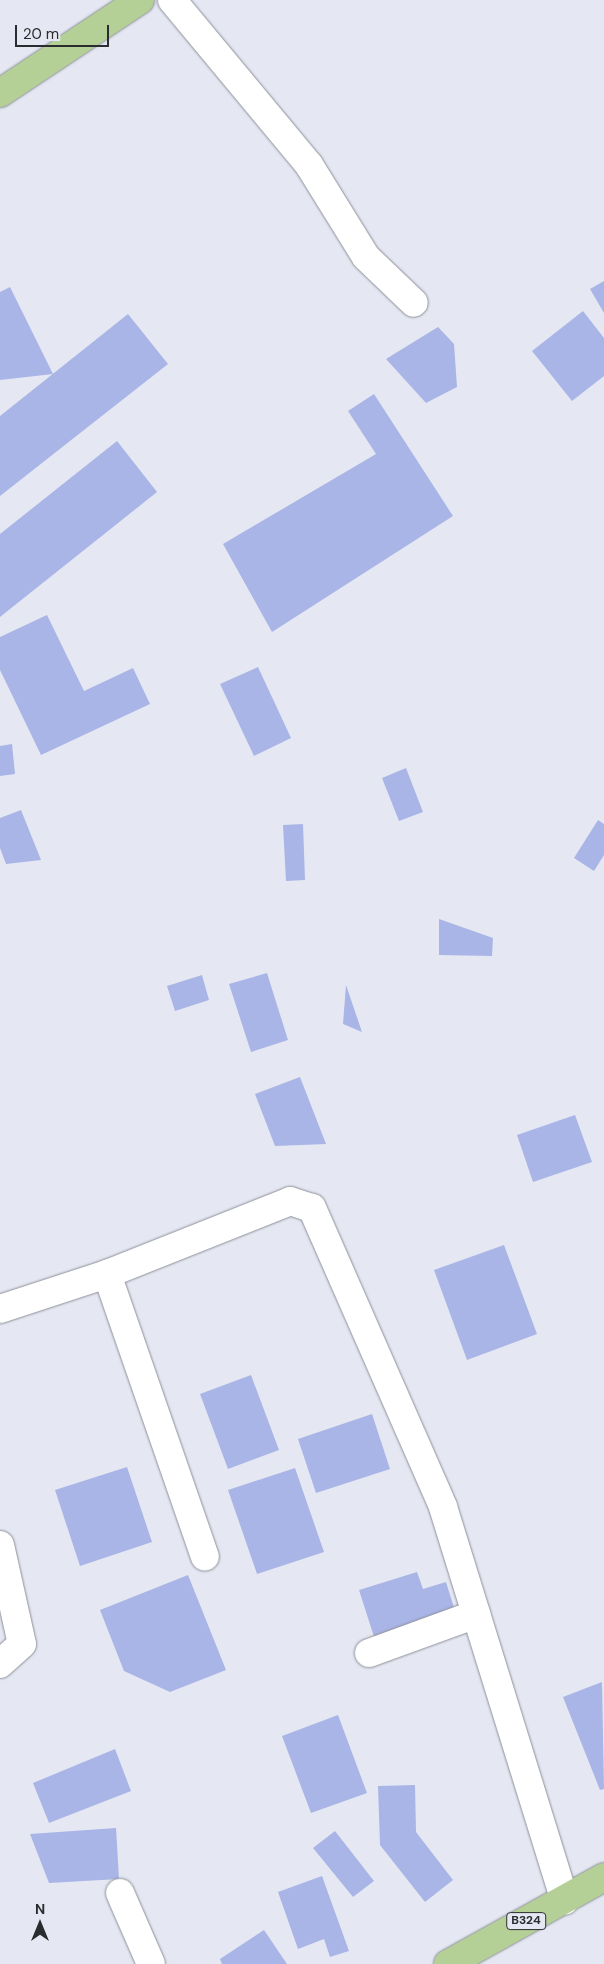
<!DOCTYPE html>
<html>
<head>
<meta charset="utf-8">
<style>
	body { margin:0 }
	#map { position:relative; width:604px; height:1964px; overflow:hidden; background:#e5e8f2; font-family:"DM Sans",sans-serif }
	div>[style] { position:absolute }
	.building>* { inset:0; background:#a9b5e6 }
	.roads { filter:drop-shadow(0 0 1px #8d9099) drop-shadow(0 0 1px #8d9099) }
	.minor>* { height:28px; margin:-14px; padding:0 14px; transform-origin:14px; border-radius:14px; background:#fff }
	.tertiary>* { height:28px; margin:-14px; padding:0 14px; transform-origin:14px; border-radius:14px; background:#fff }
	.primary>* { height:28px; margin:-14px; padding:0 14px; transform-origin:14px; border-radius:14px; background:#b4d097 }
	span { translate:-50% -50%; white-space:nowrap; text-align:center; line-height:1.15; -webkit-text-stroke:5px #e5e8f2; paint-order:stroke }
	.shield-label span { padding:1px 4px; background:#e5e8f2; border:1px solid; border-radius:4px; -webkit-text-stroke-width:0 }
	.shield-label { font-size:12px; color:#2b2c2f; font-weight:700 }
	.north { position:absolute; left:15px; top:1899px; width:50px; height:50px; -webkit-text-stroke:4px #e5e8f2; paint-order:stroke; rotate:0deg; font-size:14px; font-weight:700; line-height:20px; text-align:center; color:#2b2c2f }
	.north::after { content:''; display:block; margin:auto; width:18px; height:22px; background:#2b2c2f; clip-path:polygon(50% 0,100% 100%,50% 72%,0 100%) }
	.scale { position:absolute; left:15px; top:25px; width:94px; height:22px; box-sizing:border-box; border:2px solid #2b2c2f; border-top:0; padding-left:6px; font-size:15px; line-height:18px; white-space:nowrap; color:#2b2c2f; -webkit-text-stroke:4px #e5e8f2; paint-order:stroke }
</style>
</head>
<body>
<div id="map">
	<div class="building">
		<i style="clip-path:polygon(604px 281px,604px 313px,590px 289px)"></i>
		<i style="clip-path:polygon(10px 287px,53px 374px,0 380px,0 292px)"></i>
		<i style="clip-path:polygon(583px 311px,604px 338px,604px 376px,572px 401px,532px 351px)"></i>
		<i style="clip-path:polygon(128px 314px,168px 364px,0 496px,0 416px)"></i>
		<i style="clip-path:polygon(438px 327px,454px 344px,457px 387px,426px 403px,386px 359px)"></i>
		<i style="clip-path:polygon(374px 394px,453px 516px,272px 632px,223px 544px,376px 454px,348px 411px)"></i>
		<i style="clip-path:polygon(117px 441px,157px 492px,0 617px,0 534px)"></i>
		<i style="clip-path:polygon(47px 615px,84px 691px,133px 668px,150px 704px,41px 755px,0 670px,0 637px)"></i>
		<i style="clip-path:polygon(258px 667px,291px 738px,254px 756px,220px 684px)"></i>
		<i style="clip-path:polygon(12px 744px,15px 774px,0 776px,0 746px)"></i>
		<i style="clip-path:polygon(406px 768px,423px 812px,399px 821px,382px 778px)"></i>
		<i style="clip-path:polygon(21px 810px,41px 860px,6px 864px,0 848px,0 818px)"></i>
		<i style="clip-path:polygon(598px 820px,604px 824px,604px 855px,594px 871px,574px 858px)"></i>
		<i style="clip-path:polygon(303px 824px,305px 880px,286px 881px,283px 825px)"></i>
		<i style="clip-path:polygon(439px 919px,493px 938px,492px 956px,439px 955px)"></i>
		<i style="clip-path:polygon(267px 973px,288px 1040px,251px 1052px,229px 984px)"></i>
		<i style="clip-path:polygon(202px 975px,209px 1000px,175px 1011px,167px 986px)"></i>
		<i style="clip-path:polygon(346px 985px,362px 1032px,343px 1024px)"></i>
		<i style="clip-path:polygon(300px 1077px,326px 1144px,275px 1146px,255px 1094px)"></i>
		<i style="clip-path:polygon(575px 1115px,592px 1162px,533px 1182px,517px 1135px)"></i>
		<i style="clip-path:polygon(504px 1245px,537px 1334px,467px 1360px,434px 1270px)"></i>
		<i style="clip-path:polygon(251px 1375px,279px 1450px,228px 1469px,200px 1394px)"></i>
		<i style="clip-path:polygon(372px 1414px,390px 1469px,316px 1493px,298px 1439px)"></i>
		<i style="clip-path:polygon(127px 1467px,152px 1542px,80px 1566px,55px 1490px)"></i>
		<i style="clip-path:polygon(295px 1468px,324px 1552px,257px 1574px,228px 1490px)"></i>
		<i style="clip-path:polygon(417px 1572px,423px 1589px,446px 1582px,456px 1614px,375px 1640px,359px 1590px)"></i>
		<i style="clip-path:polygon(188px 1575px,226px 1670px,170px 1692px,124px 1671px,100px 1610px)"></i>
		<i style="clip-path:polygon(602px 1682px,604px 1789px,600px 1790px,563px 1697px)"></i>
		<i style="clip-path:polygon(338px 1715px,367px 1793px,311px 1813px,282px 1736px)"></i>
		<i style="clip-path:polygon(115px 1749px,131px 1791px,49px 1823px,33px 1783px)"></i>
		<i style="clip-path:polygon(415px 1785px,416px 1832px,453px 1880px,425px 1902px,380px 1845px,378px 1786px)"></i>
		<i style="clip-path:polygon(116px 1828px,119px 1879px,49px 1883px,30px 1834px)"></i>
		<i style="clip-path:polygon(335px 1831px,374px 1881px,353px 1897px,313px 1848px)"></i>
		<i style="clip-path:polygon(322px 1876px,349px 1951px,330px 1957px,324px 1939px,298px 1949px,278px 1892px)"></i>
		<i style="clip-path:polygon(264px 1930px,287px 1964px,222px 1964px,220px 1959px)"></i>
	</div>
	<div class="roads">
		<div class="minor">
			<i style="left:107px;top:1274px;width:299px;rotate:70.9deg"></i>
			<i style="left:0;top:1309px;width:113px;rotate:-18.1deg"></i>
			<i style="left:107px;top:1274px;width:197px;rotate:-21.7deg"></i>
			<i style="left:290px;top:1201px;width:23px;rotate:18deg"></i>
			<i style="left:312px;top:1208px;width:326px;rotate:66.3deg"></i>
			<i style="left:443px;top:1507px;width:412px;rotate:72.8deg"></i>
			<i style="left:0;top:1545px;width:101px;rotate:77.5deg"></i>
			<i style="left:22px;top:1644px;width:30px;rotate:138deg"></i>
			<i style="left:369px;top:1653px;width:114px;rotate:-20deg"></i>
			<i style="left:120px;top:1893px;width:77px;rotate:66.4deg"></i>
		</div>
		<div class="tertiary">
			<i style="left:172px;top:0;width:214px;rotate:50.3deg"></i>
			<i style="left:309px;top:165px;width:108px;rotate:58.2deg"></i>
			<i style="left:366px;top:257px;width:66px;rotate:43.8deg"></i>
		</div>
		<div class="primary">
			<i style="left:0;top:93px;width:168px;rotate:-33.6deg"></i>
			<i style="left:448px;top:1964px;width:179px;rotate:-29.1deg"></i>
		</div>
	</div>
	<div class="shield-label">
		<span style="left:526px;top:1921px">B324</span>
	</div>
	<div class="north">N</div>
	<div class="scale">20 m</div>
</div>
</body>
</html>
